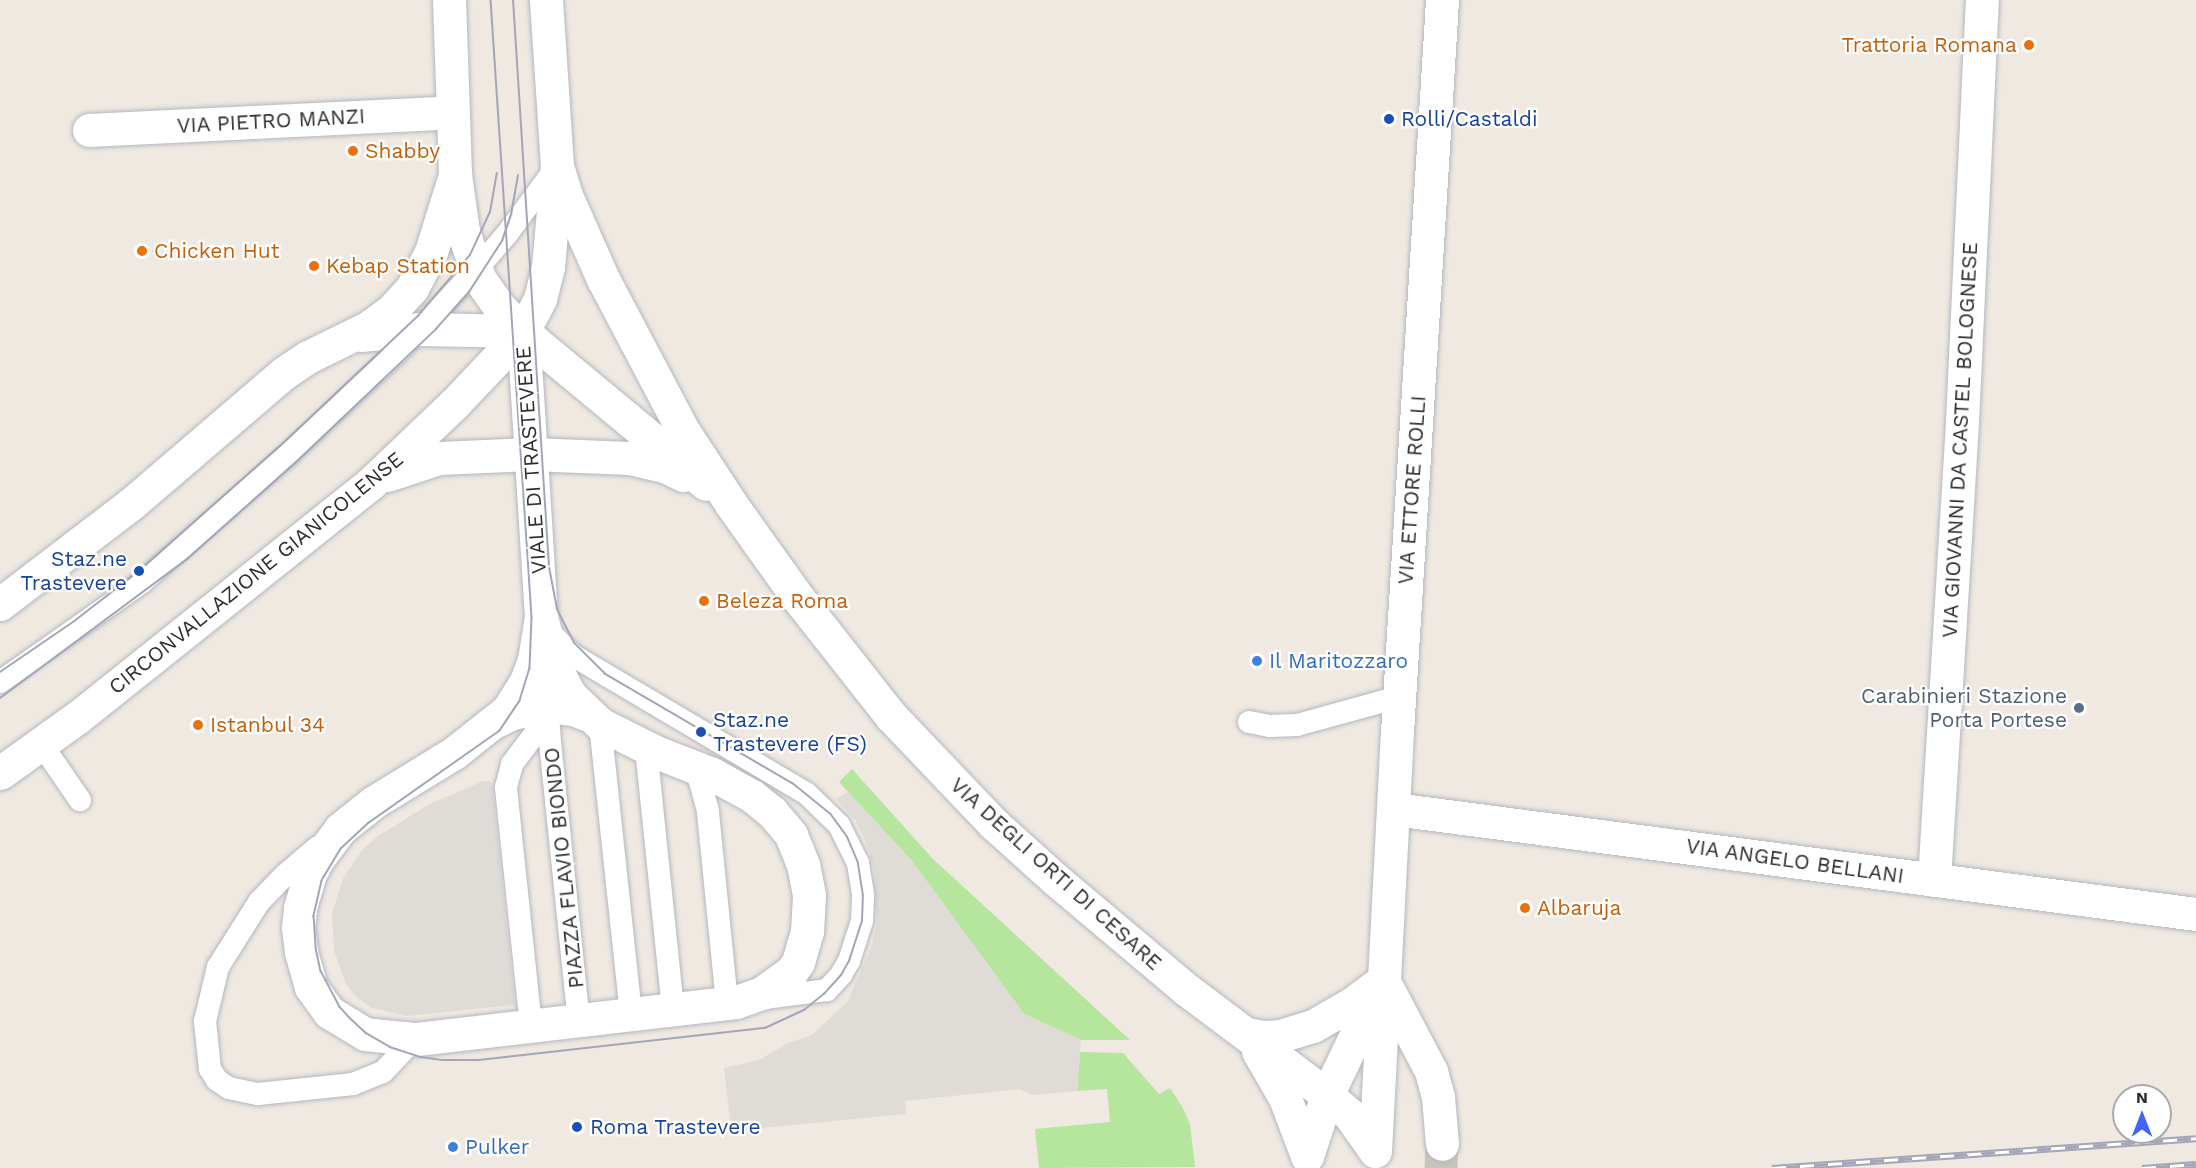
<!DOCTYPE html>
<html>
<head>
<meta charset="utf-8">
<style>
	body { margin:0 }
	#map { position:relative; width:2196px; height:1168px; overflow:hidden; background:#efe9e1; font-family:"Work Sans",sans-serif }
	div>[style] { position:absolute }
	.green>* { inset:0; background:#b6e59e }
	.plaza>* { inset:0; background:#dfdcd8 }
	.secondary-tunnel>* { height:33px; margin-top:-16.5px; transform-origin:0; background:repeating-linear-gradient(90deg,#c8c4bd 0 33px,transparent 0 49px) }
	.roads { filter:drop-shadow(0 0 2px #b4b7c1) drop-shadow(0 0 2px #b4b7c1) }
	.lane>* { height:22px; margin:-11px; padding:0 11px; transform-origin:11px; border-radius:11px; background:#fff }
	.street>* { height:33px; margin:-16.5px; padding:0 16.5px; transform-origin:16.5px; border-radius:16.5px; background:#fff }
	.secondary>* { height:33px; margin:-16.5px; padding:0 16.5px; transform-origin:16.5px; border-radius:16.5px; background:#fff }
	.tram>* { height:1.5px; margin:-0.75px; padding:0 0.75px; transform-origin:0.75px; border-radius:0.75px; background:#a3a6b8 }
	.rail>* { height:7px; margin-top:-3.5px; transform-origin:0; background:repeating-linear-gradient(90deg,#fff 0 14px,#a3a6b8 0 28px); box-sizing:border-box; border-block:2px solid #a3a6b8 }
	.dots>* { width:16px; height:16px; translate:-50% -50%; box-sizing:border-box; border:3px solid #fff; border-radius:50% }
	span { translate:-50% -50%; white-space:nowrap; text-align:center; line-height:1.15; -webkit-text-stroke:4.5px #fff; paint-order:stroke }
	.food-label { font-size:21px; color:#c56008 }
	.right { translate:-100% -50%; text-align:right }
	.left { translate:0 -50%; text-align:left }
	.transit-label { font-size:21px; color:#164399 }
	.street-label { font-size:21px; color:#2e2e2e }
	.shop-label { font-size:21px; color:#366cbe }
	.service-label { font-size:21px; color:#4e5e75 }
	.north { position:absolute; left:2112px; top:1084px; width:60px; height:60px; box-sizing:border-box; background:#fff; border:2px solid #ababab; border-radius:50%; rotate:0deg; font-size:16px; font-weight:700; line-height:24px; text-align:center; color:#2e2e2e }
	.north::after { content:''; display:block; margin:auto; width:21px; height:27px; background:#4264fb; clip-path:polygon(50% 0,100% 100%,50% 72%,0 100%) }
</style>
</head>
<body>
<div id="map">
	<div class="green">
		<i style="clip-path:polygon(852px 769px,933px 859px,1130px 1040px,1081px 1040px,1024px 1014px,912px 861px,839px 782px)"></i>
		<i style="clip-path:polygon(1080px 1052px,1123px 1053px,1159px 1094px,1170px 1088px,1183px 1108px,1190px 1124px,1195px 1167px,1039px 1168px,1035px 1129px,1110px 1122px,1107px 1089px,1077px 1091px)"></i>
	</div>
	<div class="plaza">
		<i style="clip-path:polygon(483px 781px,490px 781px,492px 784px,515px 1005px,407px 1016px,372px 1008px,356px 997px,346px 984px,334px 951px,332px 914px,343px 878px,362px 850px,378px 836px,428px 805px)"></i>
		<i style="clip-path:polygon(848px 792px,912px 861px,1024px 1014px,1081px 1040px,1077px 1091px,1032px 1095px,1020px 1089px,905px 1101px,906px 1114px,731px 1131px,724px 1068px,759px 1060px,788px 1043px,812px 1035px,847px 1002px,872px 946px,877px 921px,874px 870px,866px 842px,855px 820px,836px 799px)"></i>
	</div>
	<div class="secondary-tunnel">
		<i style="left:1441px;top:1168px;width:24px;rotate:-88deg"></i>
	</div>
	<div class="roads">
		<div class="lane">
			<i style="left:546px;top:629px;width:39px;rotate:44deg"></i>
			<i style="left:574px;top:656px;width:269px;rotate:30.6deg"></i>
			<i style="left:806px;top:793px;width:46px;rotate:44.1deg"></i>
			<i style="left:839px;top:825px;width:42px;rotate:63.4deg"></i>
			<i style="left:858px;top:863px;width:33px;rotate:81deg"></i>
			<i style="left:863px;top:896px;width:25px;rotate:92deg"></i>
			<i style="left:862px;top:921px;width:42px;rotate:108deg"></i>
			<i style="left:849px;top:961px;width:16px;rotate:120deg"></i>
			<i style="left:841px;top:975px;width:21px;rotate:133deg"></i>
			<i style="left:827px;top:990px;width:101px;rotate:172.6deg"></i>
			<i style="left:727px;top:1003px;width:193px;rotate:-95.7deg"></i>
			<i style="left:708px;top:811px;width:31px;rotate:-105deg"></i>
			<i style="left:700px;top:781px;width:18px;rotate:-119deg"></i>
			<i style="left:544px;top:657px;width:85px;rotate:86deg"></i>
			<i style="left:550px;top:742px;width:281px;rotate:84.1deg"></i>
			<i style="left:0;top:682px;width:172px;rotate:-35.1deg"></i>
			<i style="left:141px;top:583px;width:195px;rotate:-41deg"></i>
			<i style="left:288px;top:455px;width:161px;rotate:-43.2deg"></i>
			<i style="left:405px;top:345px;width:103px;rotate:-46.6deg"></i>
			<i style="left:476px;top:270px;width:48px;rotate:-49.3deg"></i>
			<i style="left:507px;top:234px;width:82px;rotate:-53.4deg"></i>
			<i style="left:1249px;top:722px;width:21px;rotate:11deg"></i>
			<i style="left:1270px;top:726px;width:27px;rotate:-2deg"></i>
			<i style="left:1297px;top:725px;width:106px;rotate:-15.4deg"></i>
			<i style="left:600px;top:724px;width:293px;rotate:83.9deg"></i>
			<i style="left:42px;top:745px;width:67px;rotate:55.4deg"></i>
			<i style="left:646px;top:748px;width:263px;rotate:84.1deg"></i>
			<i style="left:318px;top:847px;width:43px;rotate:139.7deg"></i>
			<i style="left:285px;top:875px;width:37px;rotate:134deg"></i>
			<i style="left:259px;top:902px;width:77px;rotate:122.2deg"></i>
			<i style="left:218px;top:967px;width:56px;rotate:103.5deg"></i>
			<i style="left:205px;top:1021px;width:48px;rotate:84.1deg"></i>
			<i style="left:210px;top:1069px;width:13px;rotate:58deg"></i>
			<i style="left:217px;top:1080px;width:14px;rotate:34deg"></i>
			<i style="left:229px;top:1088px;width:30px;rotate:12deg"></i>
			<i style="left:258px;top:1094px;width:96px;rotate:-6deg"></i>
			<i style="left:353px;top:1084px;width:32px;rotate:-22deg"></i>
			<i style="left:383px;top:1072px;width:45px;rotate:-46.8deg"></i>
			<i style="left:531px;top:1026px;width:240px;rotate:-96deg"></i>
			<i style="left:506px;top:787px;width:24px;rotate:-75deg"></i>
			<i style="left:512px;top:764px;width:61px;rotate:-52.9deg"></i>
		</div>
		<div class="street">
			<i style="left:89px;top:130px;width:364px;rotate:-2.8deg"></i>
			<i style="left:523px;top:331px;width:287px;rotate:86.4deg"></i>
			<i style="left:541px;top:617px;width:50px;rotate:74.8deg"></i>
			<i style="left:554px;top:665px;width:34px;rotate:62deg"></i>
			<i style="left:570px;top:695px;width:42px;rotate:44deg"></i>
			<i style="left:600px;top:724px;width:63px;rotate:26.6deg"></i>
			<i style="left:656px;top:752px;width:60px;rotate:21.4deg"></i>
			<i style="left:712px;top:774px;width:46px;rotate:28.8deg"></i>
			<i style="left:752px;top:796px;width:26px;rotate:39deg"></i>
			<i style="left:772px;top:812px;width:30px;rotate:50deg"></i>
			<i style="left:791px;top:835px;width:31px;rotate:68deg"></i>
			<i style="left:803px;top:864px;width:32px;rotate:79deg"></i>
			<i style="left:809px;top:895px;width:36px;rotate:93deg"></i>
			<i style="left:807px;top:931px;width:32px;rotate:106deg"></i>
			<i style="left:798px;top:962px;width:11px;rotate:124deg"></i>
			<i style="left:792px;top:971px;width:37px;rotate:144deg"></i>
			<i style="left:762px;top:993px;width:28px;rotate:161deg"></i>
			<i style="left:736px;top:1002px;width:324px;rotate:173.4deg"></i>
			<i style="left:414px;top:1039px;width:49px;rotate:-174.2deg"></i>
			<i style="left:365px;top:1034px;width:42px;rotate:-148.6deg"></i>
			<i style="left:329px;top:1012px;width:31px;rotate:-126deg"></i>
			<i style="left:311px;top:987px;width:37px;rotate:-106deg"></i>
			<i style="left:301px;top:951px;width:23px;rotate:-97deg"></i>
			<i style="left:298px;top:928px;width:20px;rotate:-84deg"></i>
			<i style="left:300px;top:908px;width:33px;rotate:-74deg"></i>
			<i style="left:309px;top:876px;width:18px;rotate:-63deg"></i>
			<i style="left:317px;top:860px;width:39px;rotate:-53deg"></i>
			<i style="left:340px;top:829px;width:43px;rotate:-38.5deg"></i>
			<i style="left:374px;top:802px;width:94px;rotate:-31.5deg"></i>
			<i style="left:454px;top:753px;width:69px;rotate:-38.5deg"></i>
			<i style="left:508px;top:710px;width:36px;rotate:-58deg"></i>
			<i style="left:527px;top:679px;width:20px;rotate:-70deg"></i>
			<i style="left:534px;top:660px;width:44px;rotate:-80.8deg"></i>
			<i style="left:498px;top:720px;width:16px;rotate:-27deg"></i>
			<i style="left:512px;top:713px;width:37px;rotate:-11deg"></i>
			<i style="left:548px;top:706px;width:25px;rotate:7deg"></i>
			<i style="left:573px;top:709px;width:17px;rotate:21deg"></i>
			<i style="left:1394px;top:809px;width:809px;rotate:7.46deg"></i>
			<i style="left:1934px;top:880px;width:460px;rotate:-86.5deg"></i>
			<i style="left:1962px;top:421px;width:421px;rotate:-87.3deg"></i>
		</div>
		<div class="secondary">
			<i style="left:449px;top:0;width:175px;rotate:88deg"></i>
			<i style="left:455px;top:175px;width:57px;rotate:81.9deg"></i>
			<i style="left:463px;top:231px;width:50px;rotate:71.2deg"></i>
			<i style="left:479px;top:278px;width:35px;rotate:55deg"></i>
			<i style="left:499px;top:307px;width:50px;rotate:44.2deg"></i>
			<i style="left:535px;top:342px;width:222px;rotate:39.7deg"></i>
			<i style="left:557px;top:166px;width:28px;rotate:73deg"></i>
			<i style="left:565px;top:193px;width:94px;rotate:66.2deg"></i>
			<i style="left:603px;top:279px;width:170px;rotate:62.2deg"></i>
			<i style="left:682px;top:429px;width:90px;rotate:56.8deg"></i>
			<i style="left:731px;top:504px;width:115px;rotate:54.5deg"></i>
			<i style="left:798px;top:598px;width:150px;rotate:51.8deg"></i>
			<i style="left:891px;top:716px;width:149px;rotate:46.4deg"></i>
			<i style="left:994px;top:824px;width:82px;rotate:42deg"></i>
			<i style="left:1055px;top:879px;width:172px;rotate:40.1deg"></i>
			<i style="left:1187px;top:990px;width:175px;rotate:36.9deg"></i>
			<i style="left:1327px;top:1095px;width:29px;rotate:41deg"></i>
			<i style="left:1349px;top:1114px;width:45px;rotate:54.9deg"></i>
			<i style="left:361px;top:335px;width:60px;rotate:-5.7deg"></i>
			<i style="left:421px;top:329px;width:102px;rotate:1.1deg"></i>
			<i style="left:387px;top:475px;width:55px;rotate:-18.1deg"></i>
			<i style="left:439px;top:458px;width:92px;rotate:-2.5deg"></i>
			<i style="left:531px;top:454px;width:98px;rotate:2.3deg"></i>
			<i style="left:629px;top:458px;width:39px;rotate:13deg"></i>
			<i style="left:667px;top:467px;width:18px;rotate:27deg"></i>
			<i style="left:0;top:604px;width:165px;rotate:-37.4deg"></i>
			<i style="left:131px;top:504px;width:201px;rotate:-40.6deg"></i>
			<i style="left:284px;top:373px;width:29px;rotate:-34deg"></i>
			<i style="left:308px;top:357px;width:68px;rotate:-26.2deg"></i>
			<i style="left:369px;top:327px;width:26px;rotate:-36deg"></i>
			<i style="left:390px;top:312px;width:33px;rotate:-47deg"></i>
			<i style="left:412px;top:288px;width:41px;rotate:-62.2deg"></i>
			<i style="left:431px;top:252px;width:81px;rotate:-72.7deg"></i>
			<i style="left:0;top:773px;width:96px;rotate:-35.7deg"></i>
			<i style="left:78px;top:717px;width:374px;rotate:-38.6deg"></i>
			<i style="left:370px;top:484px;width:117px;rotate:-43.6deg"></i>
			<i style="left:455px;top:403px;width:99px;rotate:-46.6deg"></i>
			<i style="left:523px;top:331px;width:36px;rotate:-62deg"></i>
			<i style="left:540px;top:299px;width:33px;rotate:-76deg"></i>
			<i style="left:548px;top:267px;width:101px;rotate:-84.9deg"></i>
			<i style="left:557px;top:166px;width:166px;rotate:-93.8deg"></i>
			<i style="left:1383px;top:980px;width:103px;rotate:62.2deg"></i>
			<i style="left:1431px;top:1071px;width:27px;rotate:75deg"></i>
			<i style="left:1438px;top:1097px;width:47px;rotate:85.1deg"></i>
			<i style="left:1247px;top:1034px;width:16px;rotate:11deg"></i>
			<i style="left:1263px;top:1037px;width:17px;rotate:-3deg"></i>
			<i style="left:1280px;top:1036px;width:34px;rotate:-17deg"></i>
			<i style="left:1313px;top:1026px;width:46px;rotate:-29.9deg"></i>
			<i style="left:1353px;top:1003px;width:30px;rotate:-37deg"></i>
			<i style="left:1258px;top:1051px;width:54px;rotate:60.1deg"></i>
			<i style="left:1285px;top:1098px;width:62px;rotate:69.2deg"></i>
			<i style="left:1375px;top:1151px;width:420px;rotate:-87deg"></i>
			<i style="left:1397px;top:732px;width:733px;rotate:-86.48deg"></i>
			<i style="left:1307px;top:1156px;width:64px;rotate:-71.8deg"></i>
			<i style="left:1327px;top:1095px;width:118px;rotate:-64.3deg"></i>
		</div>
	</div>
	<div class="tram">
		<i style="left:491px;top:0;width:619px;rotate:86.2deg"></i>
		<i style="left:532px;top:618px;width:50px;rotate:92.3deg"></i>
		<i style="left:530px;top:668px;width:34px;rotate:107deg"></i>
		<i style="left:520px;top:701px;width:36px;rotate:124deg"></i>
		<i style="left:500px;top:731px;width:160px;rotate:144.9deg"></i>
		<i style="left:369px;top:823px;width:38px;rotate:137deg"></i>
		<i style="left:341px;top:849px;width:37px;rotate:121deg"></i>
		<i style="left:322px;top:881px;width:36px;rotate:103deg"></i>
		<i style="left:314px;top:916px;width:32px;rotate:86deg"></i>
		<i style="left:316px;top:948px;width:24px;rotate:78deg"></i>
		<i style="left:321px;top:971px;width:41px;rotate:62.2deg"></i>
		<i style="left:340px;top:1007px;width:13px;rotate:48deg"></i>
		<i style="left:349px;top:1017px;width:23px;rotate:43deg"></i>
		<i style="left:366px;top:1033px;width:28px;rotate:30deg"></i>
		<i style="left:390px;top:1047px;width:33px;rotate:18deg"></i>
		<i style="left:421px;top:1057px;width:22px;rotate:8deg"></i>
		<i style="left:443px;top:1060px;width:36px"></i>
		<i style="left:479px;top:1060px;width:288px;rotate:-6.4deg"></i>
		<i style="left:765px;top:1028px;width:43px;rotate:-24.8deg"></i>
		<i style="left:804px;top:1010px;width:26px;rotate:-39deg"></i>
		<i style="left:824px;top:994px;width:25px;rotate:-48deg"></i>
		<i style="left:841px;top:975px;width:16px;rotate:-60deg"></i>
		<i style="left:849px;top:961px;width:42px;rotate:-72deg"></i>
		<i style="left:862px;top:921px;width:25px;rotate:-88deg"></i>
		<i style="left:863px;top:896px;width:33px;rotate:-99deg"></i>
		<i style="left:858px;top:863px;width:28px;rotate:-113deg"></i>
		<i style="left:847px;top:837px;width:29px;rotate:-126deg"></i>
		<i style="left:830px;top:814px;width:48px;rotate:-141deg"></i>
		<i style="left:793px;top:784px;width:218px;rotate:-149.7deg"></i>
		<i style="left:605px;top:674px;width:44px;rotate:-135deg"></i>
		<i style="left:574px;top:643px;width:38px;rotate:-117deg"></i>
		<i style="left:557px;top:609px;width:43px;rotate:-100.8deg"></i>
		<i style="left:549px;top:567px;width:568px;rotate:-93.63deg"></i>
		<i style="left:0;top:672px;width:88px;rotate:-34.4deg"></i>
		<i style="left:73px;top:622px;width:83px;rotate:-37.7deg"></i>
		<i style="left:139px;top:571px;width:188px;rotate:-41.6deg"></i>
		<i style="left:280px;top:446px;width:190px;rotate:-43.3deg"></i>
		<i style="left:418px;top:316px;width:80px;rotate:-49.6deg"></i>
		<i style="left:470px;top:255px;width:47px;rotate:-65.1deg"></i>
		<i style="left:490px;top:212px;width:39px;rotate:-80deg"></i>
		<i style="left:0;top:698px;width:232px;rotate:-36.6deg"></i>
		<i style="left:186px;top:560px;width:146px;rotate:-41.7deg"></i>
		<i style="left:295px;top:463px;width:195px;rotate:-43.5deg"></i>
		<i style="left:436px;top:329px;width:50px;rotate:-48.3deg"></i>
		<i style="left:469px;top:292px;width:61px;rotate:-57.1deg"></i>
		<i style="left:502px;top:241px;width:28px;rotate:-71deg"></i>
		<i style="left:511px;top:215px;width:40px;rotate:-80deg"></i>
	</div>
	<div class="rail">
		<i style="left:1772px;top:1168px;width:425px;rotate:-4deg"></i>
		<i style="left:2142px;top:1168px;width:54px;rotate:-4.2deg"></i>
	</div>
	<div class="dots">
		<i style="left:2029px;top:45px;background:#e8710a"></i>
		<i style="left:1389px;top:119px;background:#1a4fb4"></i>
		<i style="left:353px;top:151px;background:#e8710a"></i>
		<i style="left:142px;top:251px;background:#e8710a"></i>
		<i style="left:314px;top:266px;background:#e8710a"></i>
		<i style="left:139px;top:571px;background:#1a4fb4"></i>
		<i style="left:704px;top:601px;background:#e8710a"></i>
		<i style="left:1257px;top:661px;background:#3f7fe0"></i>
		<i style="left:2079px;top:708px;background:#5c6f8a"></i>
		<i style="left:198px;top:725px;background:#e8710a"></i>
		<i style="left:701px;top:732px;background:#1a4fb4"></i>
		<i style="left:1525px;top:908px;background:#e8710a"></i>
		<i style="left:577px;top:1127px;background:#1a4fb4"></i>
		<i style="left:453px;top:1147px;background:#3f7fe0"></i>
	</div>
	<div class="food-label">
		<span class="right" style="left:2017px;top:45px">Trattoria Romana</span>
		<span class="left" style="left:365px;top:151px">Shabby</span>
		<span class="left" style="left:154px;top:251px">Chicken Hut</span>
		<span class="left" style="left:326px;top:266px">Kebap Station</span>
		<span class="left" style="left:716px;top:601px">Beleza Roma</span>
		<span class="left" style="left:210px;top:725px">Istanbul 34</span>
		<span class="left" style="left:1537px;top:908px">Albaruja</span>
	</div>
	<div class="transit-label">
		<span class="left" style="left:1401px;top:119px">Rolli/Castaldi</span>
		<span class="right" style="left:127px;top:571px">Staz.ne<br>Trastevere</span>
		<span class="left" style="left:713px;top:732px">Staz.ne<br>Trastevere (FS)</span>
		<span class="left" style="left:590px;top:1127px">Roma Trastevere</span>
	</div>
	<div class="street-label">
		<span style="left:271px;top:121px;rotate:-3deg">VIA PIETRO MANZI</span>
		<span style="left:1960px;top:440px;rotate:-87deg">VIA GIOVANNI DA CASTEL BOLOGNESE</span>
		<span style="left:531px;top:460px;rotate:-94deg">VIALE DI TRASTEVERE</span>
		<span style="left:1412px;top:490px;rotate:-86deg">VIA ETTORE ROLLI</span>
		<span style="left:256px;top:573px;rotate:-39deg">CIRCONVALLAZIONE GIANICOLENSE</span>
		<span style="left:1795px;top:861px;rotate:8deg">VIA ANGELO BELLANI</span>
		<span style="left:564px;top:868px;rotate:-96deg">PIAZZA FLAVIO BIONDO</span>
		<span style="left:1056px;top:874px;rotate:42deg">VIA DEGLI ORTI DI CESARE</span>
	</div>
	<div class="shop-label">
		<span class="left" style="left:1269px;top:661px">Il Maritozzaro</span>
		<span class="left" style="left:465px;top:1147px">Pulker</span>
	</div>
	<div class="service-label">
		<span class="right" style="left:2067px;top:708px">Carabinieri Stazione<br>Porta Portese</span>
	</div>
	<div class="north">N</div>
</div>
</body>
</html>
